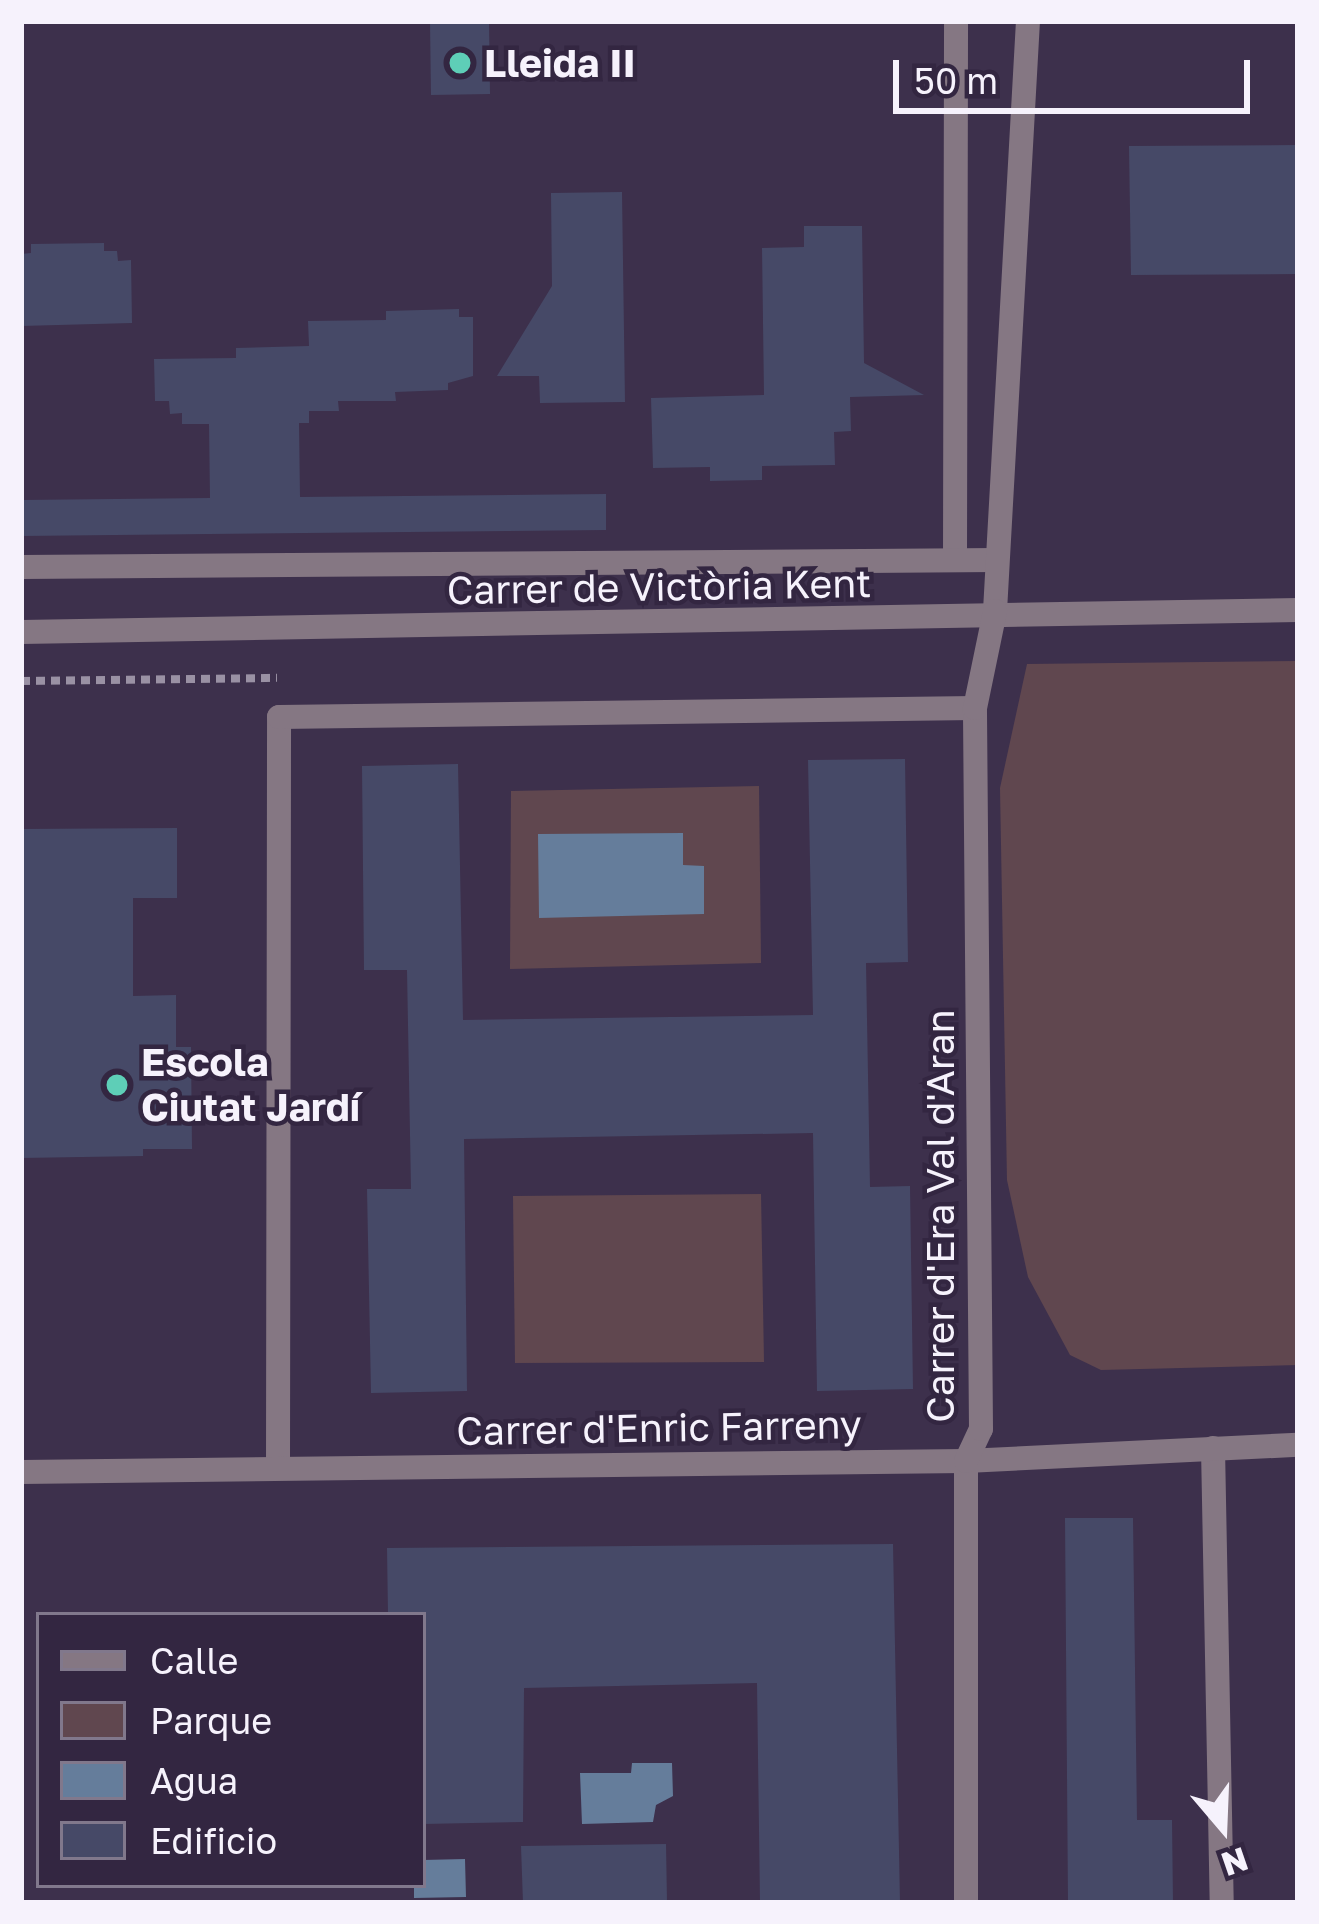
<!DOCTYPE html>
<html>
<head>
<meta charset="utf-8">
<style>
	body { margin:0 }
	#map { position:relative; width:1319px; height:1924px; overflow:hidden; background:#3d304c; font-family:"Golos Text",sans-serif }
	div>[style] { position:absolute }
	.green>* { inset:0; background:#60474f }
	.water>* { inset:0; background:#657d9b }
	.building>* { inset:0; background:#464967 }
	.path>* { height:8px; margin-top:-4px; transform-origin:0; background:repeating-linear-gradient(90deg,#9a91a4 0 9px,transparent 0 15px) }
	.lane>* { height:24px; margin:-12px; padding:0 12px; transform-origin:12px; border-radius:12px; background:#857783 }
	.street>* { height:24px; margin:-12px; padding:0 12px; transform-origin:12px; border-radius:12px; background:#857783 }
	.dots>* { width:33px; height:33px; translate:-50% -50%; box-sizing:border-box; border:6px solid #332641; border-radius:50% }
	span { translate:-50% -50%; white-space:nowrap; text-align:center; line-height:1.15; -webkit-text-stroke:9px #332641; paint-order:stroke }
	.poi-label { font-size:39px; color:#f6f2fc; font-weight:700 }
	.left { translate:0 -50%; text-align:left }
	.street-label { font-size:39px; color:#f6f2fc }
	.frame { position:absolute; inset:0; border:24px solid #f6f2fc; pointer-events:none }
	.legend { position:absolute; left:36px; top:1612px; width:390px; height:276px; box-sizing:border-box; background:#332641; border:3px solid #81788c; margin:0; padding:15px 21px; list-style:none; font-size:36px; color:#f6f2fc }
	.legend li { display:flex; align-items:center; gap:24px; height:60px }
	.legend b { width:60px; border:3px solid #81788c }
	.north { position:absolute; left:1163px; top:1768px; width:120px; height:120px; -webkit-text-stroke:9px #332641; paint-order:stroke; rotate:161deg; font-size:33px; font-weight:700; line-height:48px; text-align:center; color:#f6f2fc }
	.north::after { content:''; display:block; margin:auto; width:42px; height:54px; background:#f6f2fc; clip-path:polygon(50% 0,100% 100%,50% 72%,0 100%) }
	.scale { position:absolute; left:893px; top:60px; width:357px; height:54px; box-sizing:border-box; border:6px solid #f6f2fc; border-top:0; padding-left:15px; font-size:36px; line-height:42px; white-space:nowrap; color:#f6f2fc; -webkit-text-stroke:9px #332641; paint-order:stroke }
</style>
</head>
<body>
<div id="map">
	<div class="green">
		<i style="clip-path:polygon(1298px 661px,1298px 1365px,1101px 1370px,1070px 1355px,1028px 1277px,1007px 1180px,1000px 788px,1027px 664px)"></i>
		<i style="clip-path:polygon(759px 786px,761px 963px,510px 969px,511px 791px)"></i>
		<i style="clip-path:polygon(761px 1194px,764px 1362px,515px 1363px,513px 1196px)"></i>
	</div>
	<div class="water">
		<i style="clip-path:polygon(683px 833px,683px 865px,704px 866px,704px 914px,539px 918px,538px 834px)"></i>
		<i style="clip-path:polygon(632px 1763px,672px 1763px,673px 1796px,656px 1805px,653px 1822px,582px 1824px,580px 1773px,631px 1773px)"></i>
		<i style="clip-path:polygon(465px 1859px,466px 1897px,414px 1898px,414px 1885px,423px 1885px,423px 1860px)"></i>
	</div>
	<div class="building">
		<i style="clip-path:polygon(430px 21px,489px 21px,490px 94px,431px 95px)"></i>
		<i style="clip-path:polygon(1298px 145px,1298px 274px,1131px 275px,1129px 146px)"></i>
		<i style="clip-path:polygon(622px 192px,625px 402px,540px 403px,539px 376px,497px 376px,552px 286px,551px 193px)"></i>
		<i style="clip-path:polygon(804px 226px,862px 226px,864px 363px,924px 395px,850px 397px,851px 431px,834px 432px,835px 465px,762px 466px,762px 480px,710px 481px,710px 467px,653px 468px,651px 398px,764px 395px,762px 248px,804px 247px)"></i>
		<i style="clip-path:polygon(104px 243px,104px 251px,117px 251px,118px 261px,131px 260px,132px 323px,21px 326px,21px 254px,31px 253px,31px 244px)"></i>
		<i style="clip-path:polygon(459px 309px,459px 317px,473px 317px,473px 376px,448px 383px,448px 390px,395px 392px,396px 401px,338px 401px,339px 411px,309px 411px,309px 423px,299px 423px,300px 497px,606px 494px,606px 530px,21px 536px,21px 500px,210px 498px,209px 424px,182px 424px,182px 413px,170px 414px,169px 401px,155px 401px,154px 359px,236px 358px,236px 348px,309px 346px,308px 321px,386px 320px,386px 311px)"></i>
		<i style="clip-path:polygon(905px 759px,908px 962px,866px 963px,870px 1187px,910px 1186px,913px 1389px,817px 1391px,813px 1133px,464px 1139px,467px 1391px,371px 1393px,367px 1189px,411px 1189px,407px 970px,364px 970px,362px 766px,458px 764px,463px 1020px,813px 1015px,808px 760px)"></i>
		<i style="clip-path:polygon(177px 828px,177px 898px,133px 898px,133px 996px,176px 995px,176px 1047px,191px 1047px,192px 1149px,143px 1149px,143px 1156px,21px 1158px,21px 829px)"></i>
		<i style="clip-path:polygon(1065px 1518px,1133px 1518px,1137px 1820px,1172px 1820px,1173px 1903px,1068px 1903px)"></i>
		<i style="clip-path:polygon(893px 1544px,900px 1903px,760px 1903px,757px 1683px,524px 1688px,523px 1822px,423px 1824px,423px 1615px,388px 1615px,387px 1548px)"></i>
		<i style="clip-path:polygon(666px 1844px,667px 1903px,523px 1903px,521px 1846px)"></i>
	</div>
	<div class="path">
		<i style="left:21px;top:681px;width:256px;rotate:-0.7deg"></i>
	</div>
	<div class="lane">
		<i style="left:955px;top:560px;width:539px;rotate:-89.89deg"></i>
		<i style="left:21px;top:567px;width:976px;rotate:-0.41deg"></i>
		<i style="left:995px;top:611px;width:591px;rotate:-86.8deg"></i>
	</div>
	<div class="street">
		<i style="left:21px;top:632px;width:1277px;rotate:-0.99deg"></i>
		<i style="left:1213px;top:1448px;width:455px;rotate:88.9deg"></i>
		<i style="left:278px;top:1468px;width:751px;rotate:-89.92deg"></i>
		<i style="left:279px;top:717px;width:696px;rotate:-0.74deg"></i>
		<i style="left:21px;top:1472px;width:945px;rotate:-0.67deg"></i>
		<i style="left:966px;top:1461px;width:332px;rotate:-2.8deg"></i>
		<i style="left:966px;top:1903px;width:442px;rotate:-90deg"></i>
		<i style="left:966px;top:1461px;width:35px;rotate:-65deg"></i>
		<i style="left:981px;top:1429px;width:721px;rotate:-90.48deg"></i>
		<i style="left:975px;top:708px;width:99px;rotate:-78.3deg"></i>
	</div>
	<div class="dots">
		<i style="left:460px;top:63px;background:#5eceb7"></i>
		<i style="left:117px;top:1085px;background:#5eceb7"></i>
	</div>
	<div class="poi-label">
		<span class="left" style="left:484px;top:63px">Lleida II</span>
		<span class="left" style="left:141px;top:1085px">Escola<br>Ciutat Jardí</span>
	</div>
	<div class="street-label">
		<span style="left:659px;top:587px;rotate:-1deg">Carrer de Victòria Kent</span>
		<span style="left:940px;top:1216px;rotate:-90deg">Carrer d'Era Val d'Aran</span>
		<span style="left:659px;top:1428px;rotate:-1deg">Carrer d'Enric Farreny</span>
	</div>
	<div class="frame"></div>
	<ul class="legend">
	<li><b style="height:15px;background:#857783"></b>Calle</li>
	<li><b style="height:33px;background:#60474f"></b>Parque</li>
	<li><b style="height:33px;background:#657d9b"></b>Agua</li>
	<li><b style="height:33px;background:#464967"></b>Edificio</li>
	</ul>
	<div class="north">N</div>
	<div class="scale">50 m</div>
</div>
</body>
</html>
